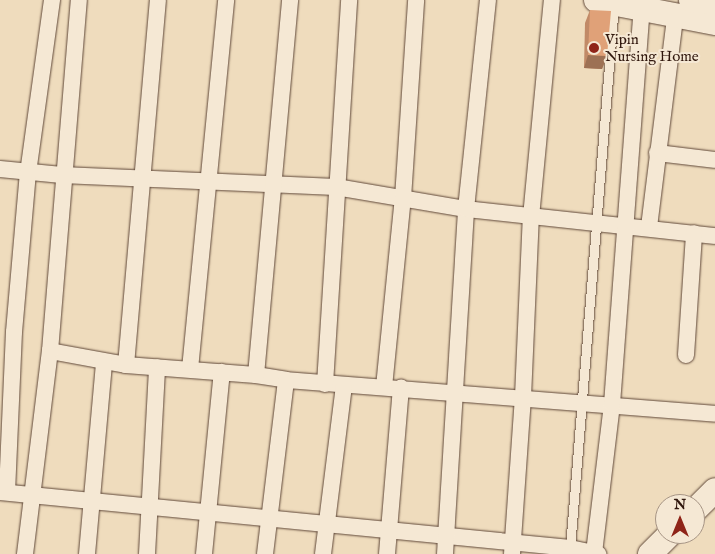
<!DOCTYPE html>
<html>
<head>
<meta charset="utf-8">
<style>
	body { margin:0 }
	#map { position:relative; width:715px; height:554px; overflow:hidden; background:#efdcbd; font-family:"IM FELL English",serif }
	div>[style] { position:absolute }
	.roads { filter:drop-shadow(0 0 1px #604839) drop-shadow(0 0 1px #604839) }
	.lane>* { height:9px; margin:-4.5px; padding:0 4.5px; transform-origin:4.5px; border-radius:4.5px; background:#f5e8d4 }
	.street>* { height:16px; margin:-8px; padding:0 8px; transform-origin:8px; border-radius:8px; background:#f5e8d4 }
	.secondary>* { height:24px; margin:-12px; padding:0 12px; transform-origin:12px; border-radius:12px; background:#f5e8d4 }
	.wall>* { inset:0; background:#c18a67 }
	.shaded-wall>* { inset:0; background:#9d7154 }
	.building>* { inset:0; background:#e0a178 }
	.dots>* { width:14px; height:14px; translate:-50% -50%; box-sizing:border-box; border:2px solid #f5e8d4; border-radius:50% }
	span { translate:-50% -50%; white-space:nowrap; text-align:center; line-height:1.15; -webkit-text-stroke:4px #f5e8d4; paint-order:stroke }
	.poi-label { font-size:15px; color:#30170d }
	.left { translate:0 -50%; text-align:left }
	.north { position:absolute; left:655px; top:494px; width:50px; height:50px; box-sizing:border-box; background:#f5e8d4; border:1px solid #a69484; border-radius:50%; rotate:0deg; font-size:14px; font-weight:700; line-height:20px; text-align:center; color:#30170d }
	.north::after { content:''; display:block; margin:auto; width:18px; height:22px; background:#8f2418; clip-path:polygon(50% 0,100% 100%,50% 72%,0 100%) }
</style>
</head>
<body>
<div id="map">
	<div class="roads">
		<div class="lane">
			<i style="left:570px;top:548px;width:546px;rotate:-85.38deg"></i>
		</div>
		<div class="street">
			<i style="left:657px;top:153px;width:58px;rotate:6.9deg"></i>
			<i style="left:0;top:169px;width:62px;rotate:5.5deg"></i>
			<i style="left:62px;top:175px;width:274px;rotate:2.5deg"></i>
			<i style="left:336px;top:187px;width:132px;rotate:9.6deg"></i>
			<i style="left:466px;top:209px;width:250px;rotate:6.2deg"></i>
			<i style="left:649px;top:227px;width:212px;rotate:-82.9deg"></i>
			<i style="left:50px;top:351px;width:77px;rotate:10.4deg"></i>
			<i style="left:126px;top:365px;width:130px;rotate:4.4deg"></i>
			<i style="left:256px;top:375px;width:30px;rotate:9deg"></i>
			<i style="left:286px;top:380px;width:430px;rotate:4.5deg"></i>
			<i style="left:686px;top:355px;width:122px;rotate:-86.2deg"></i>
			<i style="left:126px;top:365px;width:366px;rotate:-85deg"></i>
			<i style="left:190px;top:369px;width:371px;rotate:-84.4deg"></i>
			<i style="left:256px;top:375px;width:377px;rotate:-84.8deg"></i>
			<i style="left:325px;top:384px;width:385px;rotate:-86.4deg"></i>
			<i style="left:384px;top:387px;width:190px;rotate:-84.3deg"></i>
			<i style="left:403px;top:198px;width:198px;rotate:-86.2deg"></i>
			<i style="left:0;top:492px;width:573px;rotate:5.61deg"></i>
			<i style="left:570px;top:548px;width:29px;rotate:12deg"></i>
			<i style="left:7px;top:492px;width:160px;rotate:-87.5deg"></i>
			<i style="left:14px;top:332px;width:160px;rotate:-85deg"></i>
			<i style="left:28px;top:173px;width:175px;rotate:-82.1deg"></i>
			<i style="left:594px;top:553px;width:150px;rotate:-83.1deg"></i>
			<i style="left:612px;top:404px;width:397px;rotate:-85.7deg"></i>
			<i style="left:25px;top:554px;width:205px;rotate:-83deg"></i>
			<i style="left:50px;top:351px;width:352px;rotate:-85.3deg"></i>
			<i style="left:87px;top:554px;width:193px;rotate:-84.9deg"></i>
			<i style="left:147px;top:554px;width:187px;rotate:-86.9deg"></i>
			<i style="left:204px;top:554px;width:183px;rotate:-84.4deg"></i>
			<i style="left:265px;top:554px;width:175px;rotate:-83.1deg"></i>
			<i style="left:323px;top:554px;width:170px;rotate:-82.9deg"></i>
			<i style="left:387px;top:554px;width:167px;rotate:-85.2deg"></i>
			<i style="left:445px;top:554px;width:346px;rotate:-86.5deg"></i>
			<i style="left:466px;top:209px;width:210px;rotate:-84deg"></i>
			<i style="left:512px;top:554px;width:157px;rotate:-86deg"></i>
			<i style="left:523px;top:397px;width:180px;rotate:-87.5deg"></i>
			<i style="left:531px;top:217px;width:218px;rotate:-84.5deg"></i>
		</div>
		<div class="secondary">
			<i style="left:596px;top:0;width:121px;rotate:10.9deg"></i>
			<i style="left:691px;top:0;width:24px;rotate:7deg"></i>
			<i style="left:695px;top:510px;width:28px;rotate:-45deg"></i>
			<i style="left:650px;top:554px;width:28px;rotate:-45deg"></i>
		</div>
	</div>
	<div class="wall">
		<i style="clip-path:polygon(590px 10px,607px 56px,602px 69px,584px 68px,585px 23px)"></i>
	</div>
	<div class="shaded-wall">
		<i style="clip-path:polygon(588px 55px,607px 56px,602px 69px,584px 68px)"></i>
	</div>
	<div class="building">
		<i style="clip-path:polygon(590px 10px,611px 11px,607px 56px,588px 55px)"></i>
	</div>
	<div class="dots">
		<i style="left:594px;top:48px;background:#8f2418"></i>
	</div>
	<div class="poi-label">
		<span class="left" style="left:605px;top:48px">Vipin<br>Nursing Home</span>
	</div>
	<div class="north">N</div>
</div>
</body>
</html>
